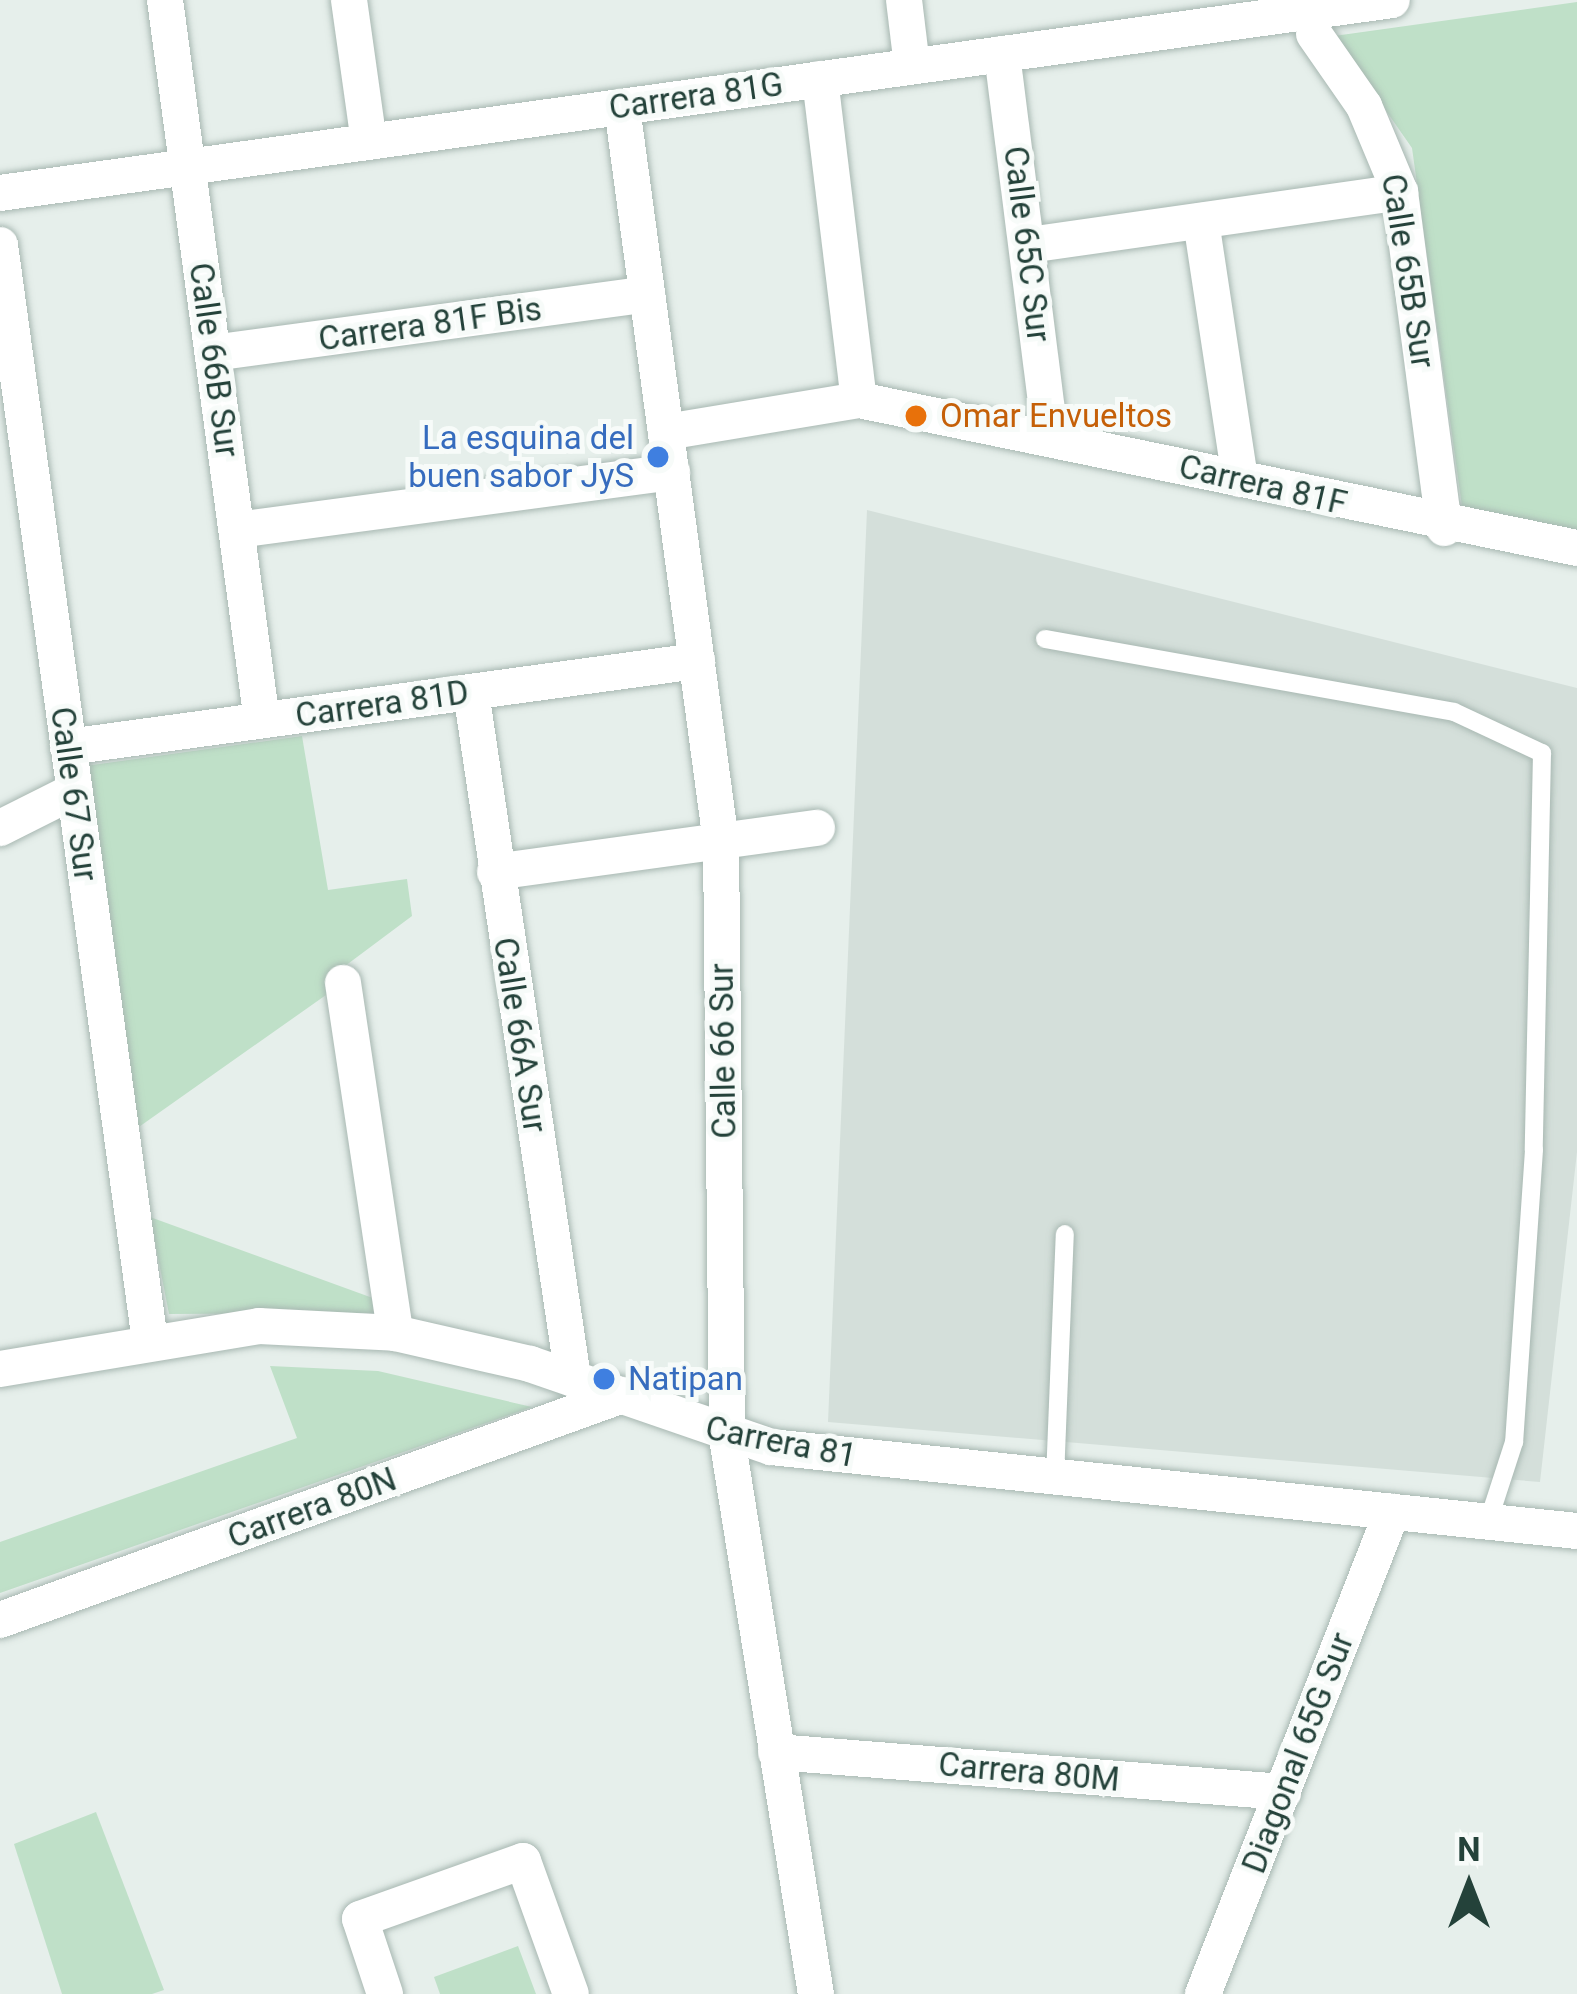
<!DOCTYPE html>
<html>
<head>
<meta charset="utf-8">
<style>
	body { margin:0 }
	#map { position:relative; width:1577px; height:1994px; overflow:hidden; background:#e6efeb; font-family:Roboto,sans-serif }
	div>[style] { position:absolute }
	.built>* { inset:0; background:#d4dfda }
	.green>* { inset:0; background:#bfe0c8 }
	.roads { filter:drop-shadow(0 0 3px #a8b8b2) drop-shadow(0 0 3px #a8b8b2) }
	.service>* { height:18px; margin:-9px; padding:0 9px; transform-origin:9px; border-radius:9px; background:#fff }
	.minor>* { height:36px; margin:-18px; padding:0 18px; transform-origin:18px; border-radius:18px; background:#fff }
	.tertiary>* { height:36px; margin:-18px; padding:0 18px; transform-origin:18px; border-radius:18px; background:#fff }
	.dots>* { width:33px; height:33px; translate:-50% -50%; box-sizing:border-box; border:6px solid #f7fbf9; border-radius:50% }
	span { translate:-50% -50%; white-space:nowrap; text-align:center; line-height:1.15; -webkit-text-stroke:10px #f7fbf9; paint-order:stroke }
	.street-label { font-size:33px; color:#24423a }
	.food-label { font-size:33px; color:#c56008 }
	.left { translate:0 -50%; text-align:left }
	.shop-label { font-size:33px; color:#366cbe }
	.right { translate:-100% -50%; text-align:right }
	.north { position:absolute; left:1409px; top:1826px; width:120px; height:120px; -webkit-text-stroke:9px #f7fbf9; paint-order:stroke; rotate:0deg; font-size:33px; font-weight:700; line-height:48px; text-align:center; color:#24423a }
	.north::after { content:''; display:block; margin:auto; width:42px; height:54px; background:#24423a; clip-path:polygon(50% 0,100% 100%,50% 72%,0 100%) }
</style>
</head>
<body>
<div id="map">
	<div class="built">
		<i style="clip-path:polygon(867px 510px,1577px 688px,1577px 1152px,1540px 1482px,828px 1422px)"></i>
	</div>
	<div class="green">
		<i style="clip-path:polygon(1577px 2px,1577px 532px,1463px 514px,1412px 148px,1334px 36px)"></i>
		<i style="clip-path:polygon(302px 736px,328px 890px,407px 879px,412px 916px,341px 969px,343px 983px,136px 1129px,85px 766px)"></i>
		<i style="clip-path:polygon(150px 1217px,381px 1301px,382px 1313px,169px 1314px)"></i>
		<i style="clip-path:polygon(270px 1366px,378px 1371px,532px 1407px,0 1593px,0 1542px,297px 1438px)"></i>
		<i style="clip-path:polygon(96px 1812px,164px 1990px,152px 1994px,62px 1994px,14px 1844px)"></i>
		<i style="clip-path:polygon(518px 1946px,536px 1994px,440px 1994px,434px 1977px)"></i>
	</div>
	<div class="roads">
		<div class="service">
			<i style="left:1045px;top:639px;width:415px;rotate:10.1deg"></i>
			<i style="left:1454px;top:712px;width:97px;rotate:25deg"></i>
			<i style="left:1542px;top:753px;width:397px;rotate:91.2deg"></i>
			<i style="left:1534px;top:1150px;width:293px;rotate:93.9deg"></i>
			<i style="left:1514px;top:1442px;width:84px;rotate:108deg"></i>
			<i style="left:1055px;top:1478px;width:244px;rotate:-87.7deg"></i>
		</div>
		<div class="minor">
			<i style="left:165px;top:0;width:727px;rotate:82.34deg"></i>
			<i style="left:349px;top:0;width:143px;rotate:82deg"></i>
			<i style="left:904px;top:0;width:66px;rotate:83.1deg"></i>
			<i style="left:1314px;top:34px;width:88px;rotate:55.2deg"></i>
			<i style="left:1364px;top:106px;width:93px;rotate:67.3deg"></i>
			<i style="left:1400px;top:192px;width:339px;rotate:82.5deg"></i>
			<i style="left:1002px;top:54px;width:383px;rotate:82.8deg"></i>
			<i style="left:820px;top:79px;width:323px;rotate:83.1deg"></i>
			<i style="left:622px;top:107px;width:742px;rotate:82.33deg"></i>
			<i style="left:721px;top:842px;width:596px;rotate:89.42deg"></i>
			<i style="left:727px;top:1438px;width:563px;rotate:80.91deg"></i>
			<i style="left:0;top:193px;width:1405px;rotate:-7.89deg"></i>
			<i style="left:1201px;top:221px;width:261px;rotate:81.4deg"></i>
			<i style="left:0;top:245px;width:1107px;rotate:82.21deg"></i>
			<i style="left:1029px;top:245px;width:375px;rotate:-8.1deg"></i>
			<i style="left:213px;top:353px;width:438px;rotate:-7.7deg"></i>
			<i style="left:666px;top:432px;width:196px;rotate:-9.4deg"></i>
			<i style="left:859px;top:400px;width:733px;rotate:11.65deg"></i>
			<i style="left:237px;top:530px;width:439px;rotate:-7.6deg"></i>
			<i style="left:471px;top:692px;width:694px;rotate:81.54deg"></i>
			<i style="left:68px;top:747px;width:635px;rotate:-7.79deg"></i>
			<i style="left:0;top:828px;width:83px;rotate:-26.6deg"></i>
			<i style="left:495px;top:872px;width:325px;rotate:-7.8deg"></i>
			<i style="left:343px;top:983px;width:354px;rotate:81.5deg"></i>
			<i style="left:0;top:1620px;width:662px;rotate:-19.86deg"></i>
			<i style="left:776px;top:1752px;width:509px;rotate:4.51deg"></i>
			<i style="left:385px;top:1994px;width:79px;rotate:-108.4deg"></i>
			<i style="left:360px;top:1919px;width:173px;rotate:-19.6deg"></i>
			<i style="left:523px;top:1861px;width:141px;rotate:70.2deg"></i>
			<i style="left:1203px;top:1994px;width:518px;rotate:-68.59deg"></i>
		</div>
		<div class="tertiary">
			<i style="left:0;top:1369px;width:263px;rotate:-9.4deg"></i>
			<i style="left:259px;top:1326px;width:136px;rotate:2.9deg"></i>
			<i style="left:395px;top:1333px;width:139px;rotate:12.9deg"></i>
			<i style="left:530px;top:1364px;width:255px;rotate:19deg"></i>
			<i style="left:771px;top:1447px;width:810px;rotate:5.95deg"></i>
		</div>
	</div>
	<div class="dots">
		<i style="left:916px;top:416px;background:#e8710a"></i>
		<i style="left:658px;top:457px;background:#3f7fe0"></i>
		<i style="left:604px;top:1379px;background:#3f7fe0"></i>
	</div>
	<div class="street-label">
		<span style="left:696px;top:96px;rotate:-8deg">Carrera 81G</span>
		<span style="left:1027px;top:244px;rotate:83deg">Calle 65C Sur</span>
		<span style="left:1408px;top:271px;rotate:81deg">Calle 65B Sur</span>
		<span style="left:430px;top:324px;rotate:-8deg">Carrera 81F Bis</span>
		<span style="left:214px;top:360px;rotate:82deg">Calle 66B Sur</span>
		<span style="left:1263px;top:485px;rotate:13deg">Carrera 81F</span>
		<span style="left:382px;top:704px;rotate:-8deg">Carrera 81D</span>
		<span style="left:74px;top:794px;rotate:82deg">Calle 67 Sur</span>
		<span style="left:520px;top:1035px;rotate:81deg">Calle 66A Sur</span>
		<span style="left:723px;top:1051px;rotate:-91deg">Calle 66 Sur</span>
		<span style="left:781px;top:1442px;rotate:11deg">Carrera 81</span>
		<span style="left:312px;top:1508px;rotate:-20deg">Carrera 80N</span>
		<span style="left:1298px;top:1753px;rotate:-69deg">Diagonal 65G Sur</span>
		<span style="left:1029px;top:1772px;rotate:5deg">Carrera 80M</span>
	</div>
	<div class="food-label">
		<span class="left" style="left:940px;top:416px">Omar Envueltos</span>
	</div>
	<div class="shop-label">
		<span class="right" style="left:634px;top:457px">La esquina del<br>buen sabor JyS</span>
		<span class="left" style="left:628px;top:1379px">Natipan</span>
	</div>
	<div class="north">N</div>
</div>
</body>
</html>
